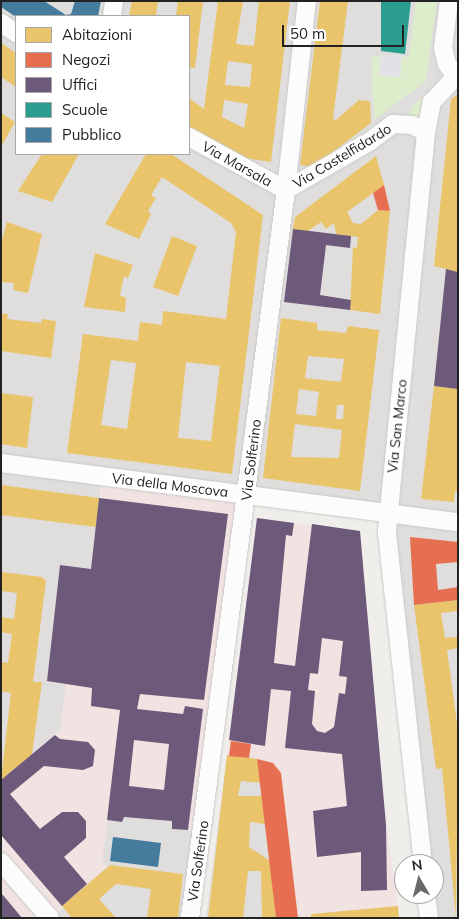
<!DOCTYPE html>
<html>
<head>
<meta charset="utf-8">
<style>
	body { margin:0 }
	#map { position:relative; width:459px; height:919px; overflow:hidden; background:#f0eeeb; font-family:Mulish,sans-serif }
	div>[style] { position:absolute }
	.residential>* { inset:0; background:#dfdedc }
	.commercial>* { inset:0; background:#f1e3e1 }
	.grass>* { inset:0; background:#ddeccb }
	.parking>* { inset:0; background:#e0dfde }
	.plaza>* { inset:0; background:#e2e1e5 }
	.homes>* { inset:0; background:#e9c46a }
	.shops>* { inset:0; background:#e76f51 }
	.offices>* { inset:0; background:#6d597a }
	.schools>* { inset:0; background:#2a9d8f }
	.public>* { inset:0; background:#457b9d }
	.roads { filter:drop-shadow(0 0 1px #c9c8c7) drop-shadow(0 0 1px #c9c8c7) }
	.minor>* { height:18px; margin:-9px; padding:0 9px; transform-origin:9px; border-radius:9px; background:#fdfcfc }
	span { translate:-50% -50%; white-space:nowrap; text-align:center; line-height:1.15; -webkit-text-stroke:5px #fff; paint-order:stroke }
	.street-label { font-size:14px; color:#222 }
	.frame { position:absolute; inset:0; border:2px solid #222; pointer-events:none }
	.legend { position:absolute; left:15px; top:15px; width:175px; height:140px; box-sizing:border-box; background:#fff; border:1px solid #a7a7a7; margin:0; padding:6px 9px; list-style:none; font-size:15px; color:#222 }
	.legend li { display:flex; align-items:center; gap:10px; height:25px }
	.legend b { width:25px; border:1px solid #a7a7a7 }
	.north { position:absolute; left:394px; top:854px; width:50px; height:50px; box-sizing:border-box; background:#fff; border:1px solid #a7a7a7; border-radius:50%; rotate:352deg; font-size:14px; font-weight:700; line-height:20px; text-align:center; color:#222 }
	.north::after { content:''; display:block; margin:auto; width:18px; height:22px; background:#6a6968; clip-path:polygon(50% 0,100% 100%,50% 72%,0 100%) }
	.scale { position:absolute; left:282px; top:25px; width:122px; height:22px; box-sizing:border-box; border:2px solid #222; border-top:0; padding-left:6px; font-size:15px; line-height:18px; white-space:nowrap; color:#222; -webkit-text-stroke:4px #fff; paint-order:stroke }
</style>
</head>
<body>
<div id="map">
	<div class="residential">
		<i style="clip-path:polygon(evenodd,1px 1px,306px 1px,245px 493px,1px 461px,1px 1px,16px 16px,189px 16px,189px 154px,16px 154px,16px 16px)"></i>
		<i style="clip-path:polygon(307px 1px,458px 1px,458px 517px,248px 494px)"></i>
		<i style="clip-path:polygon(1px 464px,102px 477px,91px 569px,47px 681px,66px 684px,61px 729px,1px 780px)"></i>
		<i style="clip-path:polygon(390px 515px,458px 525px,458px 918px,432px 918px,434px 864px,426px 864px)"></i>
		<i style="clip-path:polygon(227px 755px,257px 759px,276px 918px,206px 918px)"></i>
		<i style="clip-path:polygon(124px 817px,172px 821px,188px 830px,200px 832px,187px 918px,52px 918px,107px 867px,102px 861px,107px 820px)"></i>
	</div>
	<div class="commercial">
		<i style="clip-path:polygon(102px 477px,245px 495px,200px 832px,172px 829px,172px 821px,124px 817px,122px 822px,108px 821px,102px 861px,107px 867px,51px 917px,1px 859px,1px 780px,61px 729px,66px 684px,47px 681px,60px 565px,91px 569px)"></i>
		<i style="clip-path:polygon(257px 518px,360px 531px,385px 815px,398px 906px,298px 918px,281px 773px,273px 763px,227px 755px)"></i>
		<i style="clip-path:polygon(1px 863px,49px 918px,1px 918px)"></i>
	</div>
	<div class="grass">
		<i style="clip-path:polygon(416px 1px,437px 1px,426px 81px,374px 120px,371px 57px,409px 57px)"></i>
		<i style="clip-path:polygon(423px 97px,421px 121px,408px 118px,412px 106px)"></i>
	</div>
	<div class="parking">
		<i style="clip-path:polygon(418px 290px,430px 292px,423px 372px,410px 371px)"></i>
		<i style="clip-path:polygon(407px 399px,419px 400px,413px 464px,401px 463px)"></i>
	</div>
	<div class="plaza">
		<i style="clip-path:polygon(381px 54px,402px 55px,400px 77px,379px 76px)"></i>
	</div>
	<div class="homes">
		<i style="clip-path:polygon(132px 1px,158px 1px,156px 16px,129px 16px)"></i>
		<i style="clip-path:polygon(178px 1px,203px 1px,195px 68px,189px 67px,189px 16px,176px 16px)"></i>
		<i style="clip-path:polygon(evenodd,218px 1px,243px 1px,236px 44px,254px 46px,259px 1px,290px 1px,271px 162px,231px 156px,189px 130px,189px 98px,204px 109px,218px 1px,228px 61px,252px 64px,250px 87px,225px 85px,228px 61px,218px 1px,224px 100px,248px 104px,244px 128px,222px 117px,224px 100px)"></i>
		<i style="clip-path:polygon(320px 1px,348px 1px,333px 119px,336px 120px,359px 100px,370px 101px,371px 123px,313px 167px,300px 165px)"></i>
		<i style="clip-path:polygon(1px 43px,16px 53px,16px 87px,1px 77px)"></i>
		<i style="clip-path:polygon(458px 94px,458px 272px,434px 266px,451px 99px)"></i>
		<i style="clip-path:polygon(1px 113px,15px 122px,1px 147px)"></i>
		<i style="clip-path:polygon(42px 154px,79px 154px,52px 202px,18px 191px)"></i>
		<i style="clip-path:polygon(evenodd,146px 154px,171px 154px,263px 215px,232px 474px,67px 453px,83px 334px,138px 341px,140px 322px,162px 325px,163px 311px,226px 319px,236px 232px,231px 223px,162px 177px,151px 195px,156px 198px,148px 211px,151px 214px,139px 239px,105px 224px,146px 154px,111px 360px,136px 363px,127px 429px,101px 425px,111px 360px,146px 154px,186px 362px,220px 366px,211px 441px,178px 438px,186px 362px)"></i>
		<i style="clip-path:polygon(376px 156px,384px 185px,347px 212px,353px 223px,361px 224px,378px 210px,390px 211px,380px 314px,350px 310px,353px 247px,357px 248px,358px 237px,336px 234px,334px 223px,326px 229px,321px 222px,308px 231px,293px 229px,295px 217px)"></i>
		<i style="clip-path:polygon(7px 222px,42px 234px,28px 293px,13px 290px,14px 283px,1px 282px,1px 244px)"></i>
		<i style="clip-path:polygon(172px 236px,197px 246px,178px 296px,153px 287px)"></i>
		<i style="clip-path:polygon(95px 253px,133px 265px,128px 278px,124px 276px,120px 295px,126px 298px,125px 312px,84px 307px)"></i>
		<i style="clip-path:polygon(1px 314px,8px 314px,7px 319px,41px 323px,42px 319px,56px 321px,51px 358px,1px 351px)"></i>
		<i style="clip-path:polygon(evenodd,281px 318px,317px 323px,317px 330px,346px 333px,348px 326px,379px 330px,360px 491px,263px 478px,281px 318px,308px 356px,344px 359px,341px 382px,305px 378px,308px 356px,281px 318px,299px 389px,319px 392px,316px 416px,296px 414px,299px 389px,281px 318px,337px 405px,344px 405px,343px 419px,336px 419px,337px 405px,281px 318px,295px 424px,342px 430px,339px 458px,291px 457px,295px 424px)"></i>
		<i style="clip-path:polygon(434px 386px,458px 389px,458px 491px,455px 491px,454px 502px,421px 499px)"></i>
		<i style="clip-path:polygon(1px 393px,33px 397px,27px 448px,1px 444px)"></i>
		<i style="clip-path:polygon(1px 485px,99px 498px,96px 527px,1px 515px)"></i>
		<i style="clip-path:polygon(1px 572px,42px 577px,46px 581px,33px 682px,42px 682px,32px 754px,1px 780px,11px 693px,1px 691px,1px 662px,8px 663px,12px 634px,1px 632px,1px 617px,14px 619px,17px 593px,1px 591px)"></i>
		<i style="clip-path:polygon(458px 600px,458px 611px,441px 613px,445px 638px,458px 637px,458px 648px,447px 650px,458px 731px,456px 918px,442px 768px,436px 769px,414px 605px)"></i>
		<i style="clip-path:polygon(227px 755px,257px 759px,261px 783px,241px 781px,238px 796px,262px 796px,265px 824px,250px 822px,249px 847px,270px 861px,276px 918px,262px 918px,261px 871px,248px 871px,243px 918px,208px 918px)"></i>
		<i style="clip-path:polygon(110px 865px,183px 874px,178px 918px,147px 918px,151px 889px,116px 884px,99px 899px,116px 918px,72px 918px,62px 906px)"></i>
		<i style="clip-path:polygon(398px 906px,399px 918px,311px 918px,311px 914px)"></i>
	</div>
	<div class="shops">
		<i style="clip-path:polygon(384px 185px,390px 211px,378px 210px,373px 193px)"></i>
		<i style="clip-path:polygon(410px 537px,458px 542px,458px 562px,436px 564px,438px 590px,458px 587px,458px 600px,414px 605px)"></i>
		<i style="clip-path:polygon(231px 741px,251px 744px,249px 758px,229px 756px)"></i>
		<i style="clip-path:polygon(257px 759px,273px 763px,281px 773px,298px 918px,276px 918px)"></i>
	</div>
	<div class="offices">
		<i style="clip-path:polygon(293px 229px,351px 236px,350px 248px,326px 245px,320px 295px,351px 300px,350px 310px,284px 302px)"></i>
		<i style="clip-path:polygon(446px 269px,458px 272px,458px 389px,434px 386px)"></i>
		<i style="clip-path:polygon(evenodd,99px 498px,228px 514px,204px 700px,140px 694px,137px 709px,183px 714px,185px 706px,203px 709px,188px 830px,172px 829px,172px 821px,124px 817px,122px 822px,107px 820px,120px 710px,91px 706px,92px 688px,47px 681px,60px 565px,91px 569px,99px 498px,134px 740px,169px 744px,164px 790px,129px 786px,134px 740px)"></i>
		<i style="clip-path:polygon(evenodd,257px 518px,294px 523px,292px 536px,286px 535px,274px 663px,295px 666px,312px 524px,360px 531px,386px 825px,387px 890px,361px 891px,361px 852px,317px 857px,313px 811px,347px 806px,342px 754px,285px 748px,291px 691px,271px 689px,265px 746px,229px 740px,257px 518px,322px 638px,343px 641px,339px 676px,347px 677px,345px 694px,339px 693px,334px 727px,325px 733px,317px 731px,312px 724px,315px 691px,308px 690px,310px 673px,318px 674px,322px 638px)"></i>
		<i style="clip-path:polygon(55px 735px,60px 739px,88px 742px,95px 750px,93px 766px,83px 770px,44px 766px,10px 794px,40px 829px,62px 812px,78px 812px,86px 821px,86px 838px,64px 857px,87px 884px,62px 906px,1px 835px,1px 780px)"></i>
		<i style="clip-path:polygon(1px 893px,8px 901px,22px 918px,1px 918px)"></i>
	</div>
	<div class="schools">
		<i style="clip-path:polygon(381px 1px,411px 1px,405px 54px,381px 51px)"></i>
	</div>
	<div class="public">
		<i style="clip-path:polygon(1px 1px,44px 1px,66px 15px,71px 14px,75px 1px,101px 1px,98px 16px,16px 17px,1px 7px)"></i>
		<i style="clip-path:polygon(113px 837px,161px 843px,158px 867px,110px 861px)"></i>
	</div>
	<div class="roads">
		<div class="minor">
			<i style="left:449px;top:1px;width:47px;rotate:97.3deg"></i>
			<i style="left:443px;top:48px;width:16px;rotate:76deg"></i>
			<i style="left:447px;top:64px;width:15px;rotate:53deg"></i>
			<i style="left:112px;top:16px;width:15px;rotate:-82deg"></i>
			<i style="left:1px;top:23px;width:18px;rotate:34deg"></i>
			<i style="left:189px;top:137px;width:111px;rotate:28.7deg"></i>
			<i style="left:286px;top:190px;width:96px;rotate:-30deg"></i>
			<i style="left:369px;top:142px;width:30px;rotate:-37deg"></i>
			<i style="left:393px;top:124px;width:19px;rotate:3deg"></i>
			<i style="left:412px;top:125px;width:16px;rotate:27deg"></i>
			<i style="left:1px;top:463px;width:461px;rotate:7.4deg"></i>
			<i style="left:1px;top:862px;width:74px;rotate:48.8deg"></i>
			<i style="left:423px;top:864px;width:335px;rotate:-96.2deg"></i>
			<i style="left:387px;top:531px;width:401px;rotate:-84.4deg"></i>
			<i style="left:426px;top:132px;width:31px;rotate:-79deg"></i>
			<i style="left:432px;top:102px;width:38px;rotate:-47deg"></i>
			<i style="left:426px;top:894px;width:24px;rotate:83deg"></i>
			<i style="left:190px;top:918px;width:734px;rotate:-82.49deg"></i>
			<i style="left:286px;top:190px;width:190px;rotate:-83.7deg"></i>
		</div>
	</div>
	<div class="street-label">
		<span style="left:342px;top:156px;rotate:-31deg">Via Castelfidardo</span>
		<span style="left:237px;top:164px;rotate:29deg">Via Marsala</span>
		<span style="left:397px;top:426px;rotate:-84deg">Via San Marco</span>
		<span style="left:251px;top:460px;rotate:-83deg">Via Solferino</span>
		<span style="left:170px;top:485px;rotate:7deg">Via della Moscova</span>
		<span style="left:198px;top:861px;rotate:-82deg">Via Solferino</span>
	</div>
	<div class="frame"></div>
	<ul class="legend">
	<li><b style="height:14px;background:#e9c46a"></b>Abitazioni</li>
	<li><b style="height:14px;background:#e76f51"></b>Negozi</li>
	<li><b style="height:14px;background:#6d597a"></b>Uffici</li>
	<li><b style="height:14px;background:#2a9d8f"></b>Scuole</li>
	<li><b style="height:14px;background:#457b9d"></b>Pubblico</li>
	</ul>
	<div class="north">N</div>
	<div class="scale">50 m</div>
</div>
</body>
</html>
